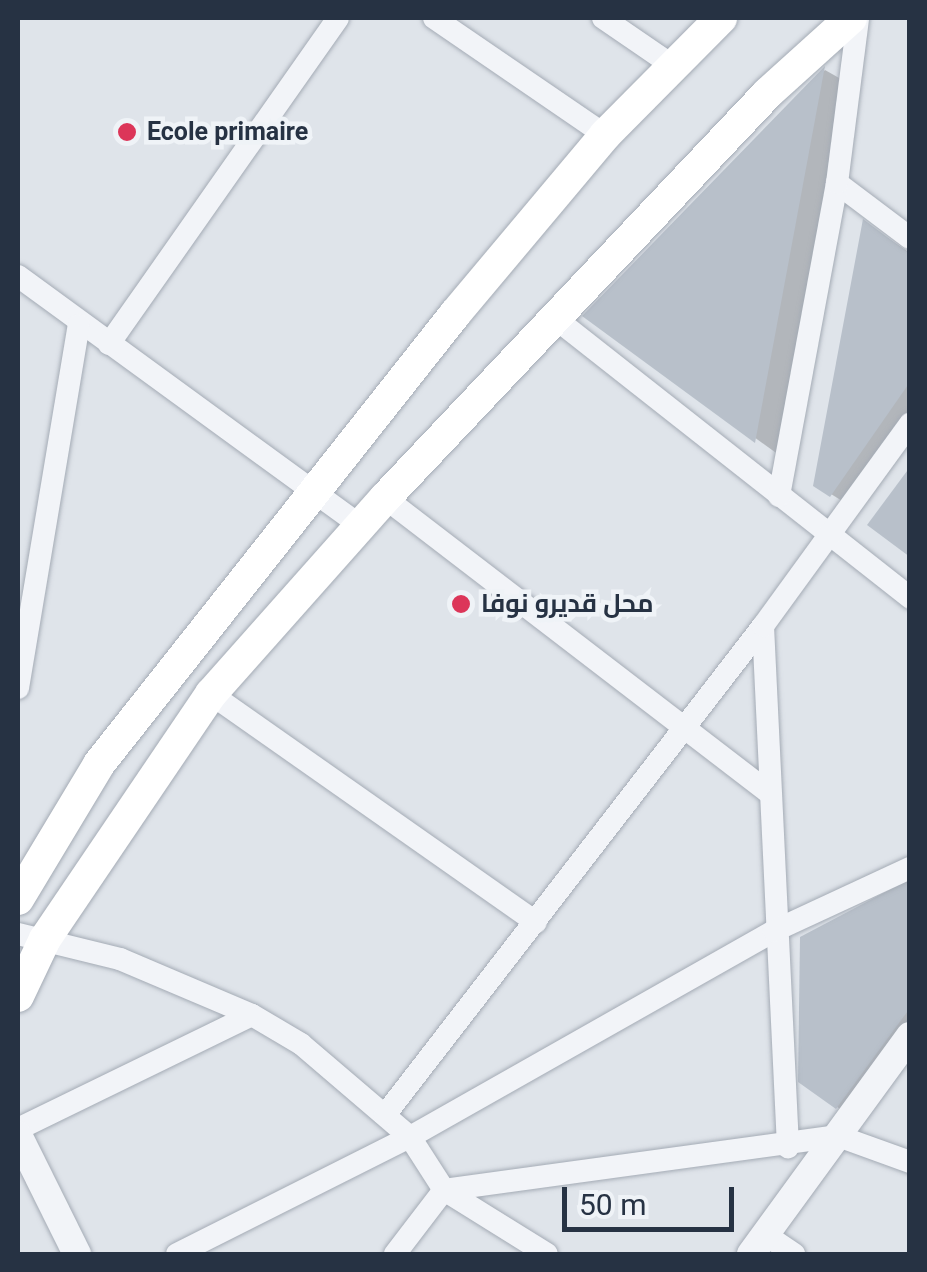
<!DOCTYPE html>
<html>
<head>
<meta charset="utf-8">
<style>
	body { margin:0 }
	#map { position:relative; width:927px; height:1272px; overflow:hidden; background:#dfe4ea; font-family:Roboto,Cairo,sans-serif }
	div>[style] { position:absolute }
	.shadow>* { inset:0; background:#0003 }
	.building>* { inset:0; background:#b8c0ca }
	.roads { filter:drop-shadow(0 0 2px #a4abb5) drop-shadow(0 0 2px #a4abb5) }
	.minor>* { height:22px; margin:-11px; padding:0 11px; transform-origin:11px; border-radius:11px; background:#f2f4f8 }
	.tertiary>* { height:28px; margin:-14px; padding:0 14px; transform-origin:14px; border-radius:14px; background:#f2f4f8 }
	.secondary>* { height:32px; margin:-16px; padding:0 16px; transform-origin:16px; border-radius:16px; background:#fff }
	.dots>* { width:28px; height:28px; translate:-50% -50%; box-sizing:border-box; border:5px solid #eff3f7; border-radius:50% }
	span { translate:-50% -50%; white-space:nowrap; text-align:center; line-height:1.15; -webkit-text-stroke:9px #eff3f7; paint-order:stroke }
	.poi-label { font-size:25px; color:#263243; font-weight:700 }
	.left { translate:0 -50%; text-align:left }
	.frame { position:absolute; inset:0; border:20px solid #263243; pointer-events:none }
	.scale { position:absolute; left:562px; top:1187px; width:172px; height:45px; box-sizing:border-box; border:5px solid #263243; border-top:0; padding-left:12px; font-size:30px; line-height:35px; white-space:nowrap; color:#263243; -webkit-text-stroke:8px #eff3f7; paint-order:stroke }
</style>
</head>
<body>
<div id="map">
	<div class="shadow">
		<i style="clip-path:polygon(825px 70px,848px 83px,779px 455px,585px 315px)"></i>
		<i style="clip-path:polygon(865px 223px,910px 253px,910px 430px,855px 509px,815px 484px)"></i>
		<i style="clip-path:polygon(910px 882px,910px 1055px,861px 1121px,837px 1107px)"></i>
	</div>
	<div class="building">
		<i style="clip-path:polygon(825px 66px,755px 443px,582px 316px)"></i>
		<i style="clip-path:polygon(863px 219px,910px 254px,910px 382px,830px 497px,813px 486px)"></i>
		<i style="clip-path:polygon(910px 467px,910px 557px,867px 525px)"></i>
		<i style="clip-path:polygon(910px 879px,910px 1008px,836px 1109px,798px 1082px,800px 937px)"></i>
	</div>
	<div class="roads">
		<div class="minor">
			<i style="left:434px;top:18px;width:207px;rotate:34.4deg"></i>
			<i style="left:603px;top:18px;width:85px;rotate:34.4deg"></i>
			<i style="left:837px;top:183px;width:91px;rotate:37deg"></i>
			<i style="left:18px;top:276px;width:423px;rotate:36.1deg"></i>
			<i style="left:556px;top:319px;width:451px;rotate:38.2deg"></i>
			<i style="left:109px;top:344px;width:398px;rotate:-54.9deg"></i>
			<i style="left:779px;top:496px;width:318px;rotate:-79.5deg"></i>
			<i style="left:837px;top:183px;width:166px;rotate:-82.7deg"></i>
			<i style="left:385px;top:498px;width:485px;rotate:37.5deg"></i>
			<i style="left:763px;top:626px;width:522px;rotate:87.25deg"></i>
			<i style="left:18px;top:688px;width:368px;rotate:-80.5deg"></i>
			<i style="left:211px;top:694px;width:397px;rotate:35.1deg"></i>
			<i style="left:18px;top:934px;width:105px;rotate:13.8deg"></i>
			<i style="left:120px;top:959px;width:143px;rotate:23deg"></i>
			<i style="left:252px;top:1015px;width:57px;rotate:30.6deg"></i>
			<i style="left:301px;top:1044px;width:143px;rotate:40.5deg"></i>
			<i style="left:410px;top:1137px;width:63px;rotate:57.3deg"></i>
			<i style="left:444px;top:1190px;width:121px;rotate:31.9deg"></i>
			<i style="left:385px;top:1115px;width:618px;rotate:-52.3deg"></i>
			<i style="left:763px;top:626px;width:250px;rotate:-54deg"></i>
			<i style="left:18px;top:1129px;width:260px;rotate:-26deg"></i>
			<i style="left:766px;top:1235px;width:34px;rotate:34deg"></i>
			<i style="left:177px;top:1254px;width:261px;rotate:-26.7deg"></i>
			<i style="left:410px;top:1137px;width:418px;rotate:-29.5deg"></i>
			<i style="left:774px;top:931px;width:150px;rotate:-24.9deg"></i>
			<i style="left:395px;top:1254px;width:81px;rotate:-52.6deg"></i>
			<i style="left:444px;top:1190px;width:398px;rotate:-7.8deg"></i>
			<i style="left:838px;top:1136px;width:77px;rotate:19.9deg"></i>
		</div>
		<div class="tertiary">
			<i style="left:18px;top:1135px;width:133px;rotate:63.6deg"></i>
			<i style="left:751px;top:1254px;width:270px;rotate:-53.9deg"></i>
		</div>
		<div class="secondary">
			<i style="left:18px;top:899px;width:157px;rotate:-59deg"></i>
			<i style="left:99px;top:764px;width:574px;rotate:-51.65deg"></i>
			<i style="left:455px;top:314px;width:234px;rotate:-50deg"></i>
			<i style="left:605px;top:135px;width:165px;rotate:-45.2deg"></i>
			<i style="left:18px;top:996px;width:63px;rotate:-64.7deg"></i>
			<i style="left:45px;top:939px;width:296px;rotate:-55.9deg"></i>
			<i style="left:211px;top:694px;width:262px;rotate:-48.4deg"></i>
			<i style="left:385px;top:498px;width:557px;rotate:-46.6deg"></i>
			<i style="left:768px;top:93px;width:112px;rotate:-42.1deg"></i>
		</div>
	</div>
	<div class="dots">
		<i style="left:127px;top:132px;background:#dc3659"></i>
		<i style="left:461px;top:604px;background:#dc3659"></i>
	</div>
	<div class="poi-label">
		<span class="left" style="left:147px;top:132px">Ecole primaire</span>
		<span class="left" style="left:481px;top:604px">محل قديرو نوفا</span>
	</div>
	<div class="frame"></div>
	<div class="scale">50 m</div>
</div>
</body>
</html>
